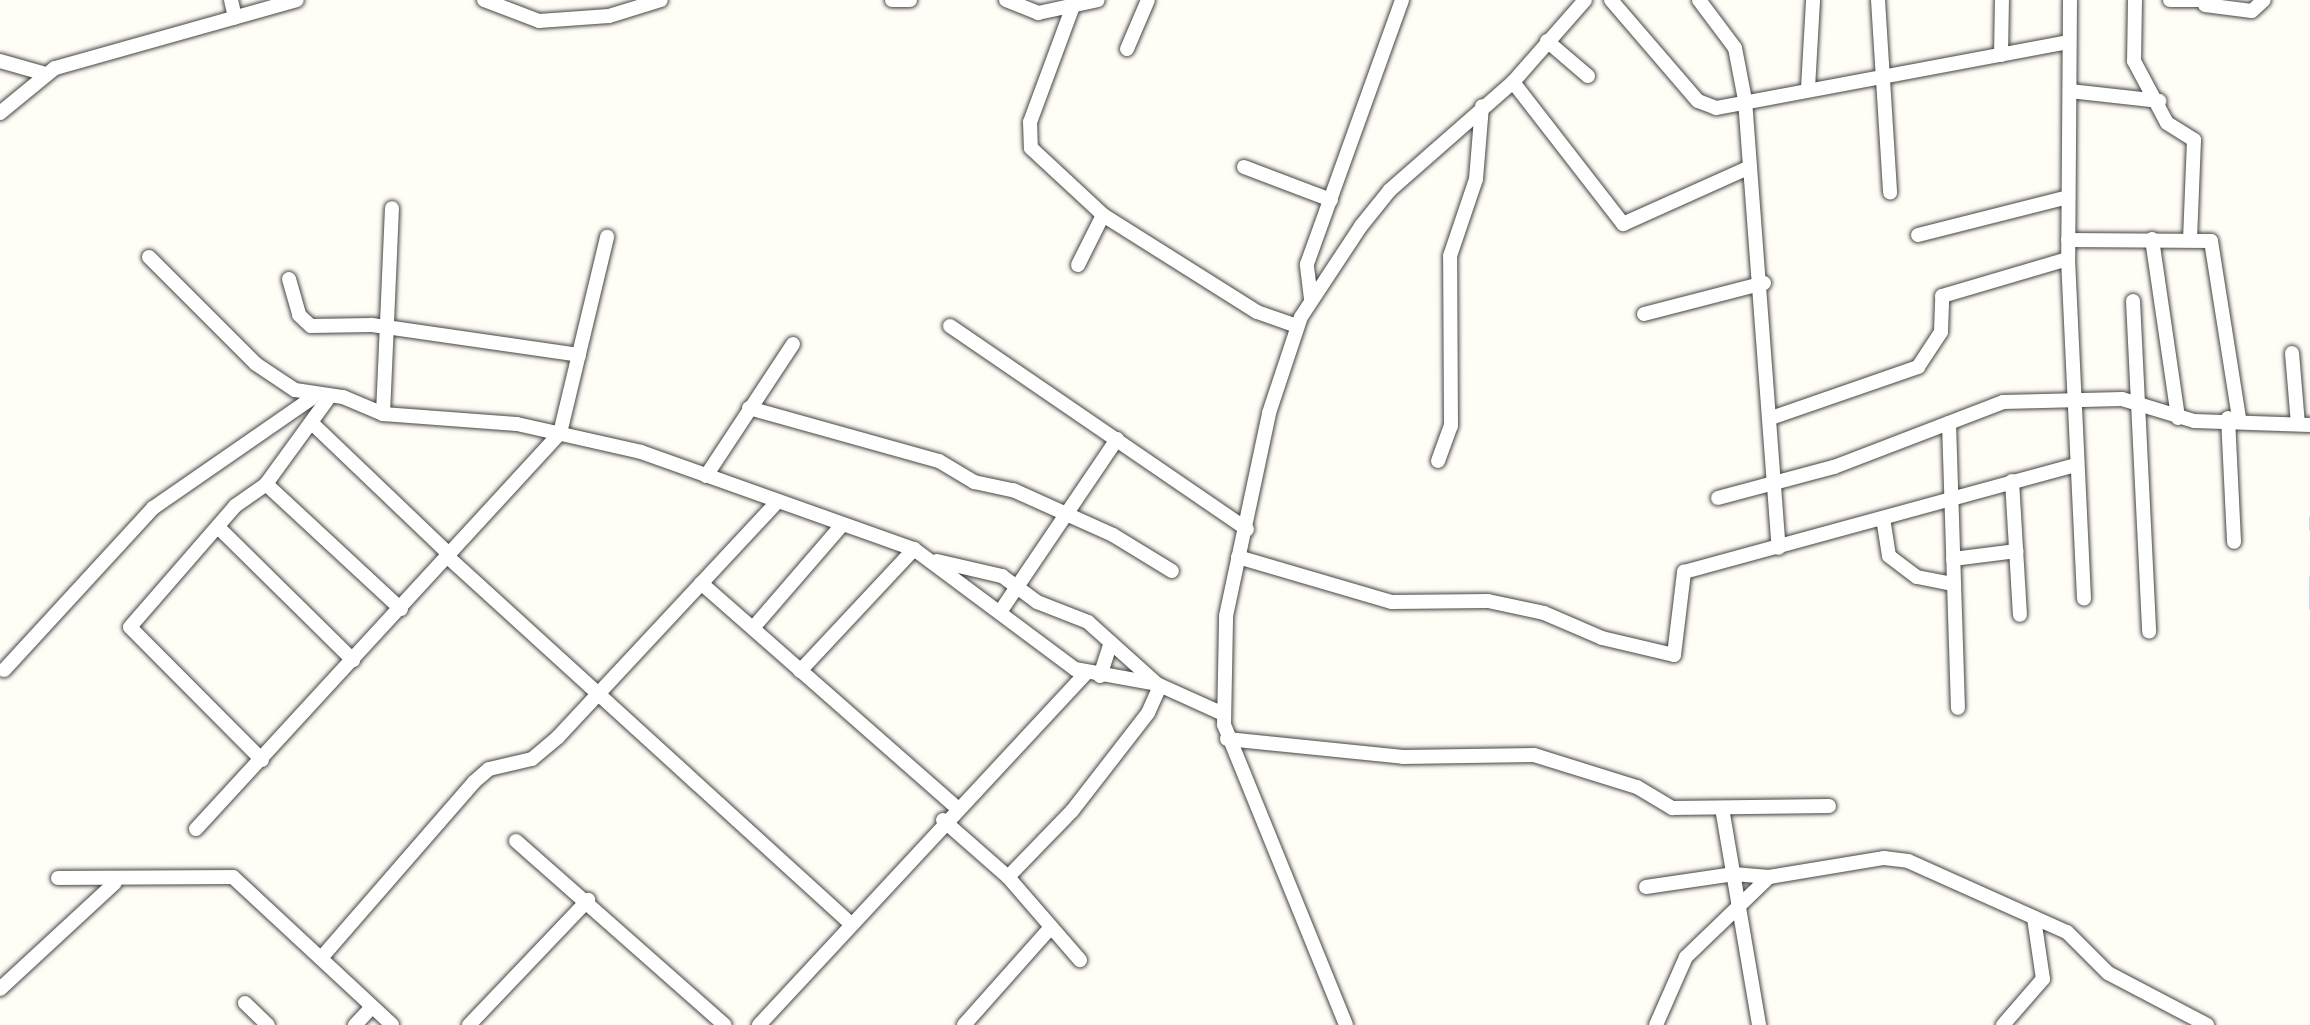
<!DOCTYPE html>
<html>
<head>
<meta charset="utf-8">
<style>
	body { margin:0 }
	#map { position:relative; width:2310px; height:1025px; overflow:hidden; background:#fffdf5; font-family:"IBM Plex Serif",serif }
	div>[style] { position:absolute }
	.stream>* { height:3px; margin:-1.5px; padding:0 1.5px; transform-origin:1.5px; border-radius:1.5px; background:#b9e0f7 }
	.roads { filter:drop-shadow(0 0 2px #444) drop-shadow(0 0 2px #444) }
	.minor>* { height:14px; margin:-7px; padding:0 7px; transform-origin:7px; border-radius:7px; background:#fff }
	span { translate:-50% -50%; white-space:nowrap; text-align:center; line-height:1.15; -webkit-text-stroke:8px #fff; paint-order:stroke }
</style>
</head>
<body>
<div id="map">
	<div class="stream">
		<i style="left:2310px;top:517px;width:12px;rotate:90deg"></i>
		<i style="left:2310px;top:577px;width:31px;rotate:90deg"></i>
	</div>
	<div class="roads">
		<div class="minor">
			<i style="left:231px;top:0;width:18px;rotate:77deg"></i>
			<i style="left:484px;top:0;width:59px;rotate:20.9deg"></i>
			<i style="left:539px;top:21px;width:70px;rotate:-4.1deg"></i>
			<i style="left:609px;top:16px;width:54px;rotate:-17.1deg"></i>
			<i style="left:892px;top:0;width:18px"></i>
			<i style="left:1006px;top:0;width:35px;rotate:22deg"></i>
			<i style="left:1038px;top:13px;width:61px;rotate:-12.2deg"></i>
			<i style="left:1611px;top:0;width:133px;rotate:49.3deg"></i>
			<i style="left:1698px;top:101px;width:19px;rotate:21deg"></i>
			<i style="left:1716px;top:108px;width:355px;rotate:-10.6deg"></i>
			<i style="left:1699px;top:0;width:60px;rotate:53.1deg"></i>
			<i style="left:1735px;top:48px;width:53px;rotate:79.1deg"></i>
			<i style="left:1745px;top:100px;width:449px;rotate:85.7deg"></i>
			<i style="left:1878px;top:0;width:193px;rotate:86.4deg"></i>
			<i style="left:2070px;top:0;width:259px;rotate:90.4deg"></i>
			<i style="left:2068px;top:259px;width:340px;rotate:87.3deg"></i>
			<i style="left:2135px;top:0;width:61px;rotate:90.9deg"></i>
			<i style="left:2134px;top:61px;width:70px;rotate:62deg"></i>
			<i style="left:2167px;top:123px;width:32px;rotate:32deg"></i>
			<i style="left:2194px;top:140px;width:99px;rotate:92.3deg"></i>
			<i style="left:2170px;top:0;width:35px"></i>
			<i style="left:2205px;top:5px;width:47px;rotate:7.3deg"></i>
			<i style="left:2252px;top:11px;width:16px;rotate:-43deg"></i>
			<i style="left:1073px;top:6px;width:124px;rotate:110.3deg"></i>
			<i style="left:1030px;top:122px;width:26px;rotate:88deg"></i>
			<i style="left:1031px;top:148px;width:98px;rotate:42.9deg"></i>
			<i style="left:1103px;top:215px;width:182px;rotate:32.2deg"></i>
			<i style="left:1257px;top:312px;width:42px;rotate:19.3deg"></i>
			<i style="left:1547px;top:41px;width:54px;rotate:40.5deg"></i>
			<i style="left:1127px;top:49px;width:53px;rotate:-66.8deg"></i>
			<i style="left:2001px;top:55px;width:55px;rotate:-89deg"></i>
			<i style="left:0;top:61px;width:44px;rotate:15.9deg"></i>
			<i style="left:1513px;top:82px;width:180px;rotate:52.2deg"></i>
			<i style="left:1623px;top:224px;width:139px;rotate:-24.2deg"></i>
			<i style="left:1808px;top:88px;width:88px;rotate:-86.7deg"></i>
			<i style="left:2070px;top:91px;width:90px;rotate:6.4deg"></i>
			<i style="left:0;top:113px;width:71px;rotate:-39.3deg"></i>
			<i style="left:55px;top:68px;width:251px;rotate:-15.7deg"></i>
			<i style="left:1244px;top:167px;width:93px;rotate:20.8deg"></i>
			<i style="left:1918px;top:235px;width:155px;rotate:-14.2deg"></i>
			<i style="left:2152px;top:239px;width:181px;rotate:81.7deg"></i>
			<i style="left:2068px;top:240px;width:143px;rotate:0.4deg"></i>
			<i style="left:2211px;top:241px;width:179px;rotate:81deg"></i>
			<i style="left:149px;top:257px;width:151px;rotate:45deg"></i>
			<i style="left:256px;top:364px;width:47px;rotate:33.7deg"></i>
			<i style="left:295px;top:390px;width:49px;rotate:8.3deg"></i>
			<i style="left:343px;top:397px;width:43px;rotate:23deg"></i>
			<i style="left:383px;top:414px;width:134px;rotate:4.3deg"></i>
			<i style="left:517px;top:424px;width:127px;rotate:12.7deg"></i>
			<i style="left:641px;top:452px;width:290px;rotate:19.6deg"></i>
			<i style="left:914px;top:549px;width:201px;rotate:36.7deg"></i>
			<i style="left:1075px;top:669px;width:83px;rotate:10.4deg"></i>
			<i style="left:1157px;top:684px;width:72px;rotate:24.4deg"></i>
			<i style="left:1078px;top:265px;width:56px;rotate:-63.4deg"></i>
			<i style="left:289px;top:279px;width:37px;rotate:74deg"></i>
			<i style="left:299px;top:315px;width:16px;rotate:43deg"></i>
			<i style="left:311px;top:326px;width:61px;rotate:-0.9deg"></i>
			<i style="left:372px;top:325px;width:209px;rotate:8.2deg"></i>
			<i style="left:1311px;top:299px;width:35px;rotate:-97deg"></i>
			<i style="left:1307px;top:264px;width:281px;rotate:-70.2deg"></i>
			<i style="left:2133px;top:301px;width:331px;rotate:87.2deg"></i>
			<i style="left:1644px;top:314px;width:124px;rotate:-14.5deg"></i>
			<i style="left:950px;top:326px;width:360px;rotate:34.4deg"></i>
			<i style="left:2292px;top:353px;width:71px;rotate:85.2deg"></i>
			<i style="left:749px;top:408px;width:197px;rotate:15.6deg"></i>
			<i style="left:939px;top:461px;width:41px;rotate:31deg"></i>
			<i style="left:974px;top:482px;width:40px;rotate:12deg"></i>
			<i style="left:1013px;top:490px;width:110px;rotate:24.2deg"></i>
			<i style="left:1113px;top:535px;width:69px;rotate:31.4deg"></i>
			<i style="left:383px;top:414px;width:206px;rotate:-87.5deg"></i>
			<i style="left:1771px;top:418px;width:156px;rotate:-19.1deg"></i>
			<i style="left:1918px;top:367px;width:42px;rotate:-56.7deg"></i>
			<i style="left:1941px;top:332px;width:36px;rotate:-88deg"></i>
			<i style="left:1942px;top:296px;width:131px;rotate:-16.4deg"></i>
			<i style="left:2228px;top:418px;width:124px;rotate:87.2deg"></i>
			<i style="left:1949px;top:423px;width:285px;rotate:88.2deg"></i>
			<i style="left:315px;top:426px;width:187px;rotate:43.7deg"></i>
			<i style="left:1438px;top:461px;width:37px;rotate:-70deg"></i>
			<i style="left:1451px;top:426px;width:170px;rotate:-90.3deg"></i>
			<i style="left:1450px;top:256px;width:81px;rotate:-71.3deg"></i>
			<i style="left:1476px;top:179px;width:73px;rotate:-85.3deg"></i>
			<i style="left:706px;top:476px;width:158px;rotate:-56.6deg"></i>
			<i style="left:2012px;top:481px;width:134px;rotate:86.6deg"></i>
			<i style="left:266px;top:484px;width:184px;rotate:42.8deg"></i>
			<i style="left:1718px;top:498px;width:120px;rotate:-15deg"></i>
			<i style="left:1834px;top:467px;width:181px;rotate:-21deg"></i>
			<i style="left:2003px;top:402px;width:119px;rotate:-1.4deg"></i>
			<i style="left:2122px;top:399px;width:75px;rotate:17deg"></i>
			<i style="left:2194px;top:421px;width:116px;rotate:2deg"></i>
			<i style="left:1883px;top:518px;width:38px;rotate:81deg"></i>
			<i style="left:1889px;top:556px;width:35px;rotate:37deg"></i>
			<i style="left:1917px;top:577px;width:37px;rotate:11deg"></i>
			<i style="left:220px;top:529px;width:187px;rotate:44.6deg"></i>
			<i style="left:1238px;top:557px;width:160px;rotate:16.3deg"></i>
			<i style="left:1392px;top:602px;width:96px;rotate:-0.6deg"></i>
			<i style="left:1488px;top:601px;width:57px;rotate:12.1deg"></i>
			<i style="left:1544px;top:613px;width:63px;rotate:23.3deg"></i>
			<i style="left:1602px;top:638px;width:74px;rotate:13.3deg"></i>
			<i style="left:1674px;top:655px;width:84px;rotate:-83.1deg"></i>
			<i style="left:1684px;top:572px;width:405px;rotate:-15.3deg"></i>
			<i style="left:449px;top:558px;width:542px;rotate:42.31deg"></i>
			<i style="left:1953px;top:559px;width:64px;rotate:-7.2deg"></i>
			<i style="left:937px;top:561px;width:67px;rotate:13deg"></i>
			<i style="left:1002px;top:576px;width:44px;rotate:36.6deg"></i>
			<i style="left:1037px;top:602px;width:55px;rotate:21.4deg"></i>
			<i style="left:1088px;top:622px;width:93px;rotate:41.9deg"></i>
			<i style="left:701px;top:583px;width:339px;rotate:41.3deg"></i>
			<i style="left:1000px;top:612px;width:209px;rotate:-55.9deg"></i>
			<i style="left:753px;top:628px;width:135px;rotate:-49.2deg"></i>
			<i style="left:4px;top:670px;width:220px;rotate:-47.4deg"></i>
			<i style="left:153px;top:508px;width:193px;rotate:-34.7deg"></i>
			<i style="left:800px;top:671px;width:167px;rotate:-46.9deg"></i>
			<i style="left:1100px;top:676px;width:35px;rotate:-72deg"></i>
			<i style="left:1227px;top:739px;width:177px;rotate:5.8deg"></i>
			<i style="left:1403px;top:757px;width:131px;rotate:-0.9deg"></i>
			<i style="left:1534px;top:755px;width:108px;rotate:17.3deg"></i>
			<i style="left:1637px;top:787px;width:41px;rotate:31deg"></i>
			<i style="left:1672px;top:808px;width:157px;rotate:-0.7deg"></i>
			<i style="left:262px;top:760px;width:187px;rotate:-134.8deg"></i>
			<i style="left:130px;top:627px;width:160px;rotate:-49deg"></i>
			<i style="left:235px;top:506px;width:38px;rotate:-35deg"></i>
			<i style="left:266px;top:484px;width:109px;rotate:-54deg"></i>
			<i style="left:1722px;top:808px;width:220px;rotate:80.3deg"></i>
			<i style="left:943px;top:820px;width:86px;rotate:41.2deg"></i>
			<i style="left:1008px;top:877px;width:110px;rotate:49.1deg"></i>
			<i style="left:196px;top:829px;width:538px;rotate:-47.41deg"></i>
			<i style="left:560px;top:433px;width:202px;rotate:-76.5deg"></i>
			<i style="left:516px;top:841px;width:278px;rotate:41.4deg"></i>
			<i style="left:1008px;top:877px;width:92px;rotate:-45.9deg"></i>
			<i style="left:1072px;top:811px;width:124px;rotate:-52.2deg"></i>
			<i style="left:1148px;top:713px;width:30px;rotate:-66deg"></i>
			<i style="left:58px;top:878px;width:175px;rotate:-0.3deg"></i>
			<i style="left:233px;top:877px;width:217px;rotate:42.9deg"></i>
			<i style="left:1646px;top:887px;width:89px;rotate:-8.4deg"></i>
			<i style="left:1734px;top:874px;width:35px;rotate:5deg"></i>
			<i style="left:322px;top:957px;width:232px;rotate:-49deg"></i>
			<i style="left:474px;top:782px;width:20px;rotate:-41deg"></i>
			<i style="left:489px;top:769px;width:44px;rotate:-13.1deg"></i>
			<i style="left:532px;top:759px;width:34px;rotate:-40deg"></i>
			<i style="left:558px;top:737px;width:318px;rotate:-47deg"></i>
			<i style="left:0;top:989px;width:156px;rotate:-42.7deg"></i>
			<i style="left:245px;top:1003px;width:32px;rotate:44deg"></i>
			<i style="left:355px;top:1025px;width:23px;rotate:-47deg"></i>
			<i style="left:469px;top:1025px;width:173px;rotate:-46.4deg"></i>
			<i style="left:759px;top:1025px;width:480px;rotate:-47.1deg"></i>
			<i style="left:964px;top:1025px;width:131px;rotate:-48.4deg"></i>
			<i style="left:1346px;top:1025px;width:324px;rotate:-112.1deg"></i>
			<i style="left:1224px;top:725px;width:109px;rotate:-88.9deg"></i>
			<i style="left:1226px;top:616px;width:208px;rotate:-78deg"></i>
			<i style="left:1269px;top:413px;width:101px;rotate:-71.6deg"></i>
			<i style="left:1301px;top:317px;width:109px;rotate:-56.6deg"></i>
			<i style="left:1361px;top:226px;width:46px;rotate:-51.1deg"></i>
			<i style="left:1390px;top:190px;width:164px;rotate:-41.3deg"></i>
			<i style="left:1513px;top:82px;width:109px;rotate:-48.7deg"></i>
			<i style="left:1656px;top:1025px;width:74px;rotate:-66.2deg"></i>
			<i style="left:1686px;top:957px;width:115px;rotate:-43.9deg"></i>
			<i style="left:1769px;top:877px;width:117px;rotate:-9.4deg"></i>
			<i style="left:1884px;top:858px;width:24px;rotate:7deg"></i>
			<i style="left:1908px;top:861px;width:174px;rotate:24.1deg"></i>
			<i style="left:2067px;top:932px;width:58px;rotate:45deg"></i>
			<i style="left:2108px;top:973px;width:112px;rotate:27.7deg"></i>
			<i style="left:2003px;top:1025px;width:61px;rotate:-49deg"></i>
			<i style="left:2043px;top:979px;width:62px;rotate:-98.4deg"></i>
		</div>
	</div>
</div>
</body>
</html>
